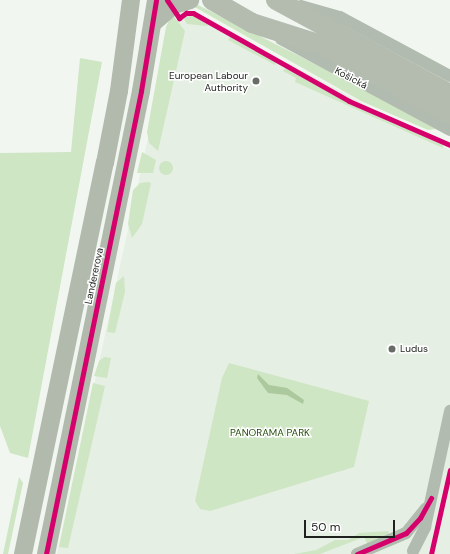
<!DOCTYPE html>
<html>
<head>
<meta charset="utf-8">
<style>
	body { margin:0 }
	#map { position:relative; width:450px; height:554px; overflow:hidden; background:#f2f6f1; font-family:"DM Sans",sans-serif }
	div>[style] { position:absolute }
	.built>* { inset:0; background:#e6efe3 }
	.green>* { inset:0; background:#cee6c4 }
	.round { border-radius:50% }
	.water>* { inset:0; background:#abc99d }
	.street>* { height:12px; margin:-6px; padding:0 6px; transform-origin:6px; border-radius:6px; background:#b2bbaf }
	.secondary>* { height:18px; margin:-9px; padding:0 9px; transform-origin:9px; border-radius:9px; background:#b1baad }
	.primary>* { height:20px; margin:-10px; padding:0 10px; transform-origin:10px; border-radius:10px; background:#b3bcaf }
	.cycleway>* { height:5px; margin:-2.5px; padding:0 2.5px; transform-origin:2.5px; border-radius:2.5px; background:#d6006c }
	.dots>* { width:11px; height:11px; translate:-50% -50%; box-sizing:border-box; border:2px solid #fff; border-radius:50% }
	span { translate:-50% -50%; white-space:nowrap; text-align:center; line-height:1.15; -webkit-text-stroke:3px #fff; paint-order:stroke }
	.poi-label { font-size:10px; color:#1e211d }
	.right { translate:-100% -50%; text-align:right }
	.left { translate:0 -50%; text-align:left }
	.street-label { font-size:10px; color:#1e211d }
	.park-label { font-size:10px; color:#244c0b }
	.scale { position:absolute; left:304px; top:520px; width:91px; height:18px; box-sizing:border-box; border:2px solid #1e211d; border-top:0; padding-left:5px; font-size:12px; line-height:14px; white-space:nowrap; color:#1e211d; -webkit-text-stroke:3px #fff; paint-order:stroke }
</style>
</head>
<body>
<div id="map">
	<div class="built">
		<i style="clip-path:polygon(183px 7px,450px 150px,450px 554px,57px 554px,171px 33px)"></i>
	</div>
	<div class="green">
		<i style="clip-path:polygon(198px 5px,345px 79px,436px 129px,428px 130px,361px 101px,193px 6px)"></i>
		<i style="clip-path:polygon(172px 14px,185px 31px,158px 151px,149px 143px,147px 132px,166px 27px)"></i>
		<i style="clip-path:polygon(193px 16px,208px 25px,207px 26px,187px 24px,183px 17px)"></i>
		<i style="clip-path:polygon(230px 37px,276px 62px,275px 65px,228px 40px)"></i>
		<i style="clip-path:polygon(80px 58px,102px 62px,28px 458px,10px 453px,0 426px,0 153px,71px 152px)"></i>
		<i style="clip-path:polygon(285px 68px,358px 108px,443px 145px,443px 148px,295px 82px,296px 78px,283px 71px)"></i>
		<i style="clip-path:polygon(142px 152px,156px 160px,153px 173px,137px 173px)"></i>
		<i class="round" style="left:159px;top:161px;width:14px;height:14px"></i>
		<i style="clip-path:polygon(148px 182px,151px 183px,142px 224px,132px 238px,128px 224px,133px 190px,140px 183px)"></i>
		<i style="clip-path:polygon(124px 276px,125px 292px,115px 333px,107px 332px,116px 283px)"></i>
		<i style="clip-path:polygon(104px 357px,111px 358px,107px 378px,94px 376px,99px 361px)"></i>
		<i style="clip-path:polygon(229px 363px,369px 401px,354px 467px,210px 511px,200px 509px,195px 501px,222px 378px)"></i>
		<i style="clip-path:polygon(93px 383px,105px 386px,68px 548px,59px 547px)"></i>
		<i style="clip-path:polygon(19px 477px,23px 483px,8px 554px,3px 554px)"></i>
		<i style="clip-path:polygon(388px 531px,390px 537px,368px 546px,364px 537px,320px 554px,294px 554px,316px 550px,335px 540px,348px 540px,359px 533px)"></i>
	</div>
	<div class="water">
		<i style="clip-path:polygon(258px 374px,269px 385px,287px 388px,304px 400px,303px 404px,287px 395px,268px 393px,257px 378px)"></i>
	</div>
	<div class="street">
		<i style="left:301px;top:6px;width:41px;rotate:15.8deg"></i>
		<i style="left:340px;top:17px;width:125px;rotate:28.2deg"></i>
		<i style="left:281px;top:39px;width:192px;rotate:28.3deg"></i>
		<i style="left:413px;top:551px;width:27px;rotate:-63deg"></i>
		<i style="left:425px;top:527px;width:119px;rotate:-77.8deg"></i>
		<i style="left:357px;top:554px;width:53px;rotate:-23.2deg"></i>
		<i style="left:406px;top:533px;width:32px;rotate:-51deg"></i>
	</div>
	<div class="secondary">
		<i style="left:153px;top:23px;width:28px;rotate:-41deg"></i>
		<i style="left:174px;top:5px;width:17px;rotate:-17deg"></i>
		<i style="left:23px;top:554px;width:400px;rotate:-78.2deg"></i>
		<i style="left:105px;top:163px;width:73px;rotate:-79deg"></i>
		<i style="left:119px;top:91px;width:92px;rotate:-82.5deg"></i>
		<i style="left:46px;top:554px;width:473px;rotate:-78.4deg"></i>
		<i style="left:141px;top:91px;width:92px;rotate:-80.6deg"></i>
	</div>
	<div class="primary">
		<i style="left:212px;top:0;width:46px;rotate:29.9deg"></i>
		<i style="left:252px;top:23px;width:76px;rotate:17.7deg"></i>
		<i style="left:324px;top:46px;width:143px;rotate:28.4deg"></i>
		<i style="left:276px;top:0;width:198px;rotate:28.4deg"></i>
	</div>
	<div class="cycleway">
		<i style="left:167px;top:0;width:22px;rotate:56deg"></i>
		<i style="left:179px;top:18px;width:9px;rotate:-36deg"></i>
		<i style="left:186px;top:13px;width:7px"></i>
		<i style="left:193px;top:13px;width:179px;rotate:29.4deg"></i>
		<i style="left:349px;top:101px;width:110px;rotate:23.5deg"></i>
		<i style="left:46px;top:554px;width:473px;rotate:-78.4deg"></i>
		<i style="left:141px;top:91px;width:92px;rotate:-80.6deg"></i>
		<i style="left:357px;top:554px;width:53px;rotate:-23.2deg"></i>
		<i style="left:406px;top:533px;width:21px;rotate:-47deg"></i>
		<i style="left:420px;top:518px;width:23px;rotate:-61deg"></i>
		<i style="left:431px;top:554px;width:86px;rotate:-77.3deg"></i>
	</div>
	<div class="dots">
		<i style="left:256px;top:81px;background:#686c67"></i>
		<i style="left:392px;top:349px;background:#686c67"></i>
	</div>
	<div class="poi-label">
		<span class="right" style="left:248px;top:81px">European Labour<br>Authority</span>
		<span class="left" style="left:400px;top:349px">Ludus</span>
	</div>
	<div class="street-label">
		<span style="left:351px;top:78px;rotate:28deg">Košická</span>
		<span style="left:94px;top:276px;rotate:-78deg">Landererova</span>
	</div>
	<div class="park-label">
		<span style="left:270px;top:433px">PANORAMA PARK</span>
	</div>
	<div class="scale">50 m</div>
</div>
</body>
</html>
